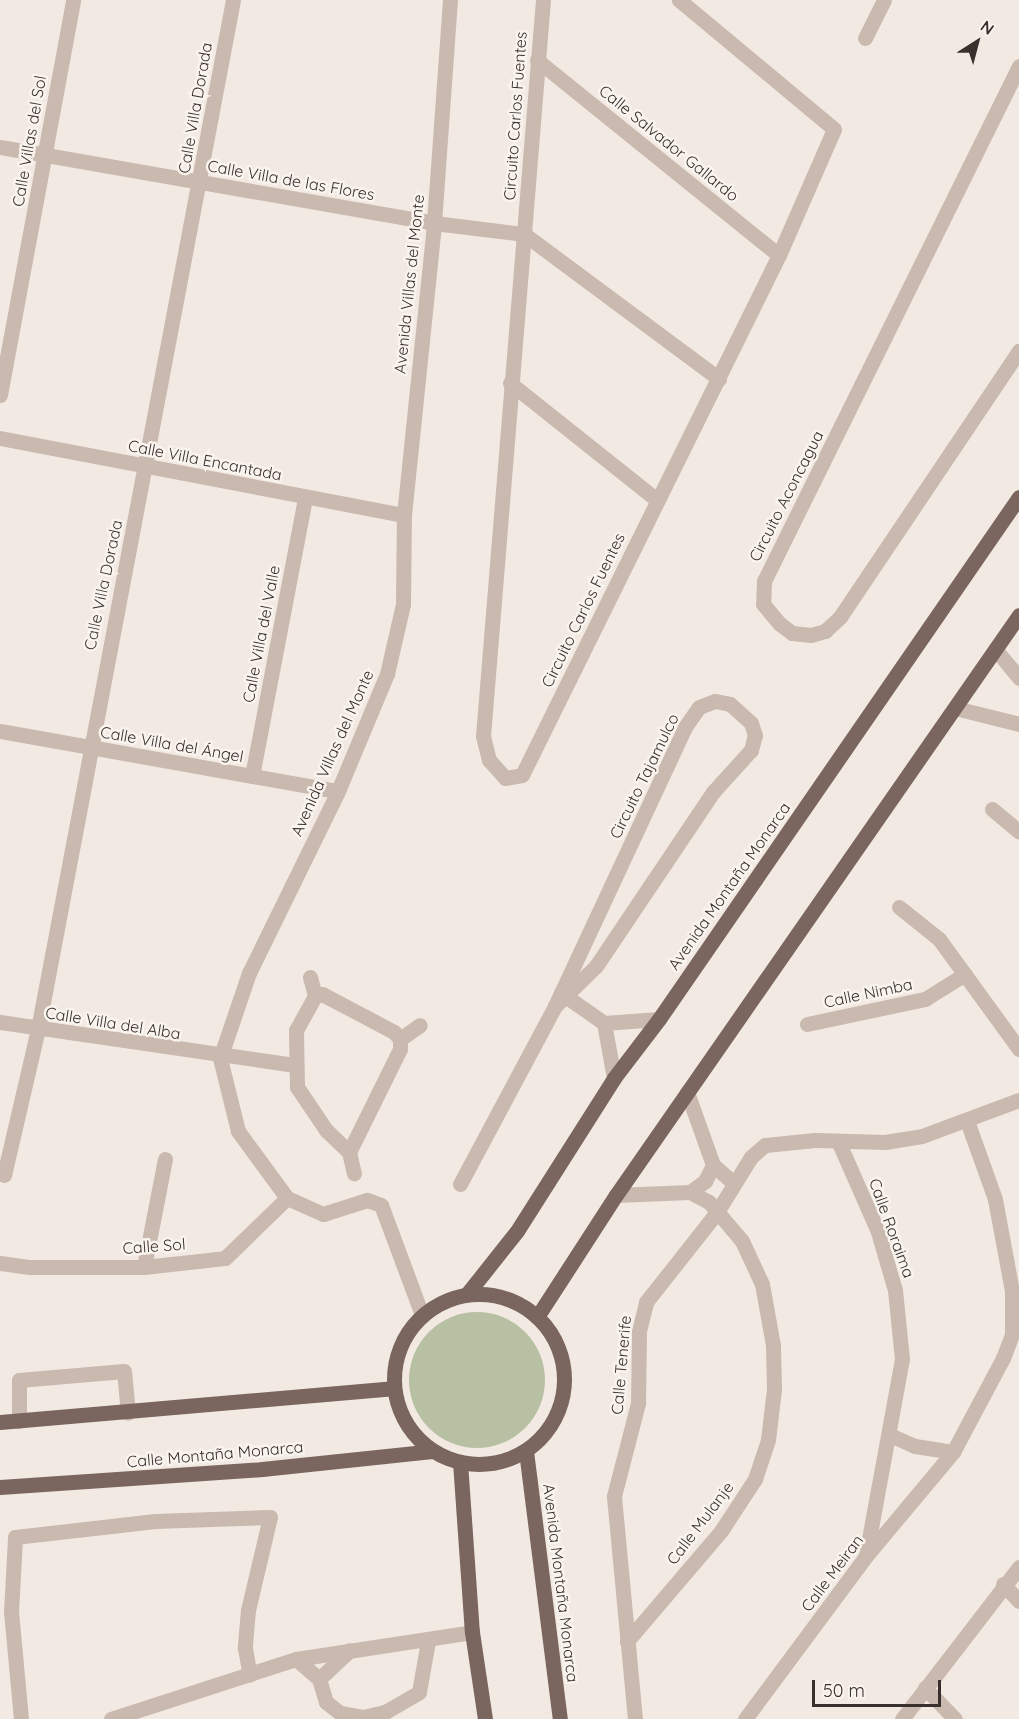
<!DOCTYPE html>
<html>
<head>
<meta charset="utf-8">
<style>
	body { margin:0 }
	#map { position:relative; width:1019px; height:1719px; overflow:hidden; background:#f2eae2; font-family:Quicksand,sans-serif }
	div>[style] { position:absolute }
	.green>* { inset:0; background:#b8c0a3 }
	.round { border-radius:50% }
	.minor>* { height:15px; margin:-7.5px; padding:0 7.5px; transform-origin:7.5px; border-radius:7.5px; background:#cab9af }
	.major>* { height:15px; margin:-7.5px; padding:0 7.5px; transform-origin:7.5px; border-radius:7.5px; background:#7a665f }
	.major>.ring { margin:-7.5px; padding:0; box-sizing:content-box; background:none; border:15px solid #7a665f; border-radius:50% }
	span { translate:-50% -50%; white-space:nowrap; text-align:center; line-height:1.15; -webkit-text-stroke:5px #faf4ef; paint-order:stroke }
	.street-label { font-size:16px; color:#392f2c }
	.north { position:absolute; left:947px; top:12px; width:60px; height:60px; -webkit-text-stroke:4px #faf4ef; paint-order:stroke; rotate:36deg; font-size:16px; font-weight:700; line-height:24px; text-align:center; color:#392f2c }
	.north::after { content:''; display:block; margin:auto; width:21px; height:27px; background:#392f2c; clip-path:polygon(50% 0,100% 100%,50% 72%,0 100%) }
	.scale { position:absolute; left:812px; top:1680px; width:129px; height:27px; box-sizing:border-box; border:3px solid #392f2c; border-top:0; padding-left:8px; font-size:18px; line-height:21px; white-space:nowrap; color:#392f2c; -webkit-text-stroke:4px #faf4ef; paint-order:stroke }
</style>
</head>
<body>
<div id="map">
	<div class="green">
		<i class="round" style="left:409px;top:1312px;width:136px;height:136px"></i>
	</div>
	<div class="minor">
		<i style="left:543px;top:0;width:738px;rotate:94.66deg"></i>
		<i style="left:483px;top:736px;width:25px;rotate:76deg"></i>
		<i style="left:489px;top:760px;width:24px;rotate:48deg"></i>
		<i style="left:505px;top:778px;width:17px;rotate:-10deg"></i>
		<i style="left:522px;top:775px;width:580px;rotate:-63.7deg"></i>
		<i style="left:779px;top:255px;width:137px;rotate:-66.4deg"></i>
		<i style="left:834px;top:129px;width:202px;rotate:-140.2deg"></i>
		<i style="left:865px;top:38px;width:42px;rotate:-63.4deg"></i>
		<i style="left:537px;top:60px;width:311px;rotate:38.9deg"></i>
		<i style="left:1019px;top:66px;width:575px;rotate:116.34deg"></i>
		<i style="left:764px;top:581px;width:23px;rotate:92deg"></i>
		<i style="left:763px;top:604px;width:26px;rotate:50deg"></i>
		<i style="left:780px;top:624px;width:15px;rotate:37deg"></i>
		<i style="left:792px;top:633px;width:19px;rotate:6deg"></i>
		<i style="left:811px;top:635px;width:15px;rotate:-16deg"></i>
		<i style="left:825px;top:631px;width:21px;rotate:-43deg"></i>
		<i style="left:840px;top:617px;width:321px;rotate:-56.1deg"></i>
		<i style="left:0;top:147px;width:441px;rotate:9.9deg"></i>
		<i style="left:434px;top:223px;width:91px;rotate:7deg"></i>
		<i style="left:524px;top:234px;width:243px;rotate:36.6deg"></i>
		<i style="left:510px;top:383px;width:188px;rotate:38.5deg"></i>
		<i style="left:0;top:395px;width:402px;rotate:-79.5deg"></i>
		<i style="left:0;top:438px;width:411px;rotate:10.8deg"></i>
		<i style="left:995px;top:649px;width:38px;rotate:50deg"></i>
		<i style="left:955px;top:708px;width:66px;rotate:14deg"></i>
		<i style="left:0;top:731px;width:343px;rotate:10.1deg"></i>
		<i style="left:252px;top:776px;width:283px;rotate:-79.2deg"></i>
		<i style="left:992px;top:809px;width:35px;rotate:40deg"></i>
		<i style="left:899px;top:907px;width:51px;rotate:38.7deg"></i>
		<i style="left:939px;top:939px;width:136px;rotate:54deg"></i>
		<i style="left:310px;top:977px;width:20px;rotate:75deg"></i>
		<i style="left:561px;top:993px;width:52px;rotate:34.9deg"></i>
		<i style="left:604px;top:1023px;width:55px;rotate:-4.2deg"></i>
		<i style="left:315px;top:996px;width:7px;rotate:-16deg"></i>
		<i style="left:322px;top:994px;width:81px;rotate:27.8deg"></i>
		<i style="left:394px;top:1032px;width:9px;rotate:49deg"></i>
		<i style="left:400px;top:1039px;width:10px;rotate:90deg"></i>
		<i style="left:400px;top:1049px;width:115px;rotate:116.3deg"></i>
		<i style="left:315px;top:996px;width:39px;rotate:119deg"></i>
		<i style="left:296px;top:1030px;width:57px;rotate:89deg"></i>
		<i style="left:297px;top:1087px;width:52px;rotate:56deg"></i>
		<i style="left:326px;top:1130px;width:32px;rotate:44deg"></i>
		<i style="left:349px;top:1152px;width:22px;rotate:77deg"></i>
		<i style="left:0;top:1022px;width:296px;rotate:8.3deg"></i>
		<i style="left:604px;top:1023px;width:56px;rotate:79.7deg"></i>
		<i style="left:807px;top:1024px;width:121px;rotate:-12deg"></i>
		<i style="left:925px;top:999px;width:47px;rotate:-32deg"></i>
		<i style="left:400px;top:1039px;width:24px;rotate:-35deg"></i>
		<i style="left:687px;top:1092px;width:77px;rotate:70.4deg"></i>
		<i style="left:713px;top:1165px;width:28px;rotate:41deg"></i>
		<i style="left:839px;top:1143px;width:97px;rotate:66.3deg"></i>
		<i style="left:878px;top:1232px;width:60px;rotate:73.7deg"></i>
		<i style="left:895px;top:1290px;width:69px;rotate:84.2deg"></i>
		<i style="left:902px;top:1359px;width:199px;rotate:100.4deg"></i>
		<i style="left:4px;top:1175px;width:150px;rotate:-76.9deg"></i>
		<i style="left:38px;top:1029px;width:1047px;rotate:-79.27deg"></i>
		<i style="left:460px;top:1184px;width:202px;rotate:-61.9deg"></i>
		<i style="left:555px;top:1006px;width:308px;rotate:-65deg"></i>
		<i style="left:685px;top:727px;width:24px;rotate:-55deg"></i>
		<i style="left:699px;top:707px;width:17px;rotate:-21deg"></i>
		<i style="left:715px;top:701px;width:15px;rotate:11deg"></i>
		<i style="left:730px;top:704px;width:28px;rotate:42deg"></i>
		<i style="left:751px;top:723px;width:13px;rotate:72deg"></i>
		<i style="left:755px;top:735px;width:16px;rotate:105deg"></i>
		<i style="left:751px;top:750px;width:57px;rotate:132.1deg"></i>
		<i style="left:713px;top:792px;width:210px;rotate:123.9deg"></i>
		<i style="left:596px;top:966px;width:57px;rotate:135.7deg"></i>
		<i style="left:690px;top:1192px;width:19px;rotate:-36deg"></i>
		<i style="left:705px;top:1181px;width:18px;rotate:-63deg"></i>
		<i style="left:616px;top:1195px;width:74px;rotate:-2.3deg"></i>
		<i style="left:690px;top:1192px;width:21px;rotate:28deg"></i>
		<i style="left:709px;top:1202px;width:51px;rotate:49.8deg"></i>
		<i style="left:742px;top:1241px;width:47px;rotate:65.1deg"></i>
		<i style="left:762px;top:1284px;width:62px;rotate:79.8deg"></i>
		<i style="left:773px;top:1345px;width:44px;rotate:88.7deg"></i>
		<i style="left:774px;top:1389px;width:51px;rotate:96.7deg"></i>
		<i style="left:768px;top:1440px;width:41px;rotate:108.4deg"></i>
		<i style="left:755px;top:1479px;width:62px;rotate:123.2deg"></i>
		<i style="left:721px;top:1531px;width:145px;rotate:130.5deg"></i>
		<i style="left:0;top:1263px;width:30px;rotate:8deg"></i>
		<i style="left:30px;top:1267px;width:114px"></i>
		<i style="left:144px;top:1267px;width:81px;rotate:-6.3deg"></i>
		<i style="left:225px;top:1258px;width:86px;rotate:-44.1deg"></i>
		<i style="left:144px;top:1267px;width:110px;rotate:-79deg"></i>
		<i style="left:422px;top:1315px;width:117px;rotate:-110.4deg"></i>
		<i style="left:381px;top:1205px;width:15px;rotate:-160deg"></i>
		<i style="left:367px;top:1200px;width:46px;rotate:162.3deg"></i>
		<i style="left:323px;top:1214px;width:39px;rotate:-156deg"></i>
		<i style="left:287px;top:1198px;width:83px;rotate:-126.2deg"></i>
		<i style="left:238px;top:1131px;width:75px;rotate:-103.9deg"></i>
		<i style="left:220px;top:1058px;width:90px;rotate:-71.2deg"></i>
		<i style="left:249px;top:973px;width:203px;rotate:-63.9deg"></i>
		<i style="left:338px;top:791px;width:127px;rotate:-67.3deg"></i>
		<i style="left:387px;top:674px;width:72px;rotate:-77.1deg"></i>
		<i style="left:403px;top:604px;width:89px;rotate:-89.4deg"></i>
		<i style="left:404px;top:515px;width:294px;rotate:-84.1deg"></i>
		<i style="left:434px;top:223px;width:224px;rotate:-85.9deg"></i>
		<i style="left:19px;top:1421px;width:41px;rotate:-90deg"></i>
		<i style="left:19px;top:1380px;width:105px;rotate:-4.9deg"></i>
		<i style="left:124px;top:1371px;width:42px;rotate:84.6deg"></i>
		<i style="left:890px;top:1435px;width:27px;rotate:24deg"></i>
		<i style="left:915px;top:1446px;width:38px;rotate:9deg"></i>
		<i style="left:1003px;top:1584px;width:23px;rotate:47deg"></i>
		<i style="left:296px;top:1659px;width:30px;rotate:41deg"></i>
		<i style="left:319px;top:1679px;width:24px;rotate:73deg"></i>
		<i style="left:326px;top:1702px;width:18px;rotate:38deg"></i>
		<i style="left:340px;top:1713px;width:23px;rotate:10deg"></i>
		<i style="left:363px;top:1717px;width:23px;rotate:-13deg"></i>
		<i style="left:385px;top:1712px;width:39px;rotate:-30deg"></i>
		<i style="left:419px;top:1692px;width:52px;rotate:-80deg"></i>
		<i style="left:319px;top:1679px;width:42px;rotate:-43.1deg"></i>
		<i style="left:925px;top:1688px;width:43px;rotate:45.9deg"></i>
		<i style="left:21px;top:1719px;width:107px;rotate:-95.3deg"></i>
		<i style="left:11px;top:1612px;width:75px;rotate:-86.9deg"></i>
		<i style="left:15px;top:1537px;width:141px;rotate:-6.5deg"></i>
		<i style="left:155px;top:1521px;width:115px;rotate:-2deg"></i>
		<i style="left:270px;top:1517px;width:96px;rotate:103.3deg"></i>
		<i style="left:248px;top:1610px;width:38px;rotate:95deg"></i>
		<i style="left:245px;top:1648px;width:27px;rotate:80deg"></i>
		<i style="left:111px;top:1719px;width:194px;rotate:-18deg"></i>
		<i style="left:296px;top:1659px;width:178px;rotate:-8.7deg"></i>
		<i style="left:635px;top:1719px;width:224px;rotate:-95.4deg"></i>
		<i style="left:614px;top:1496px;width:96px;rotate:-75.5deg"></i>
		<i style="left:638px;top:1403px;width:72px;rotate:-89.2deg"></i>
		<i style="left:639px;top:1331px;width:30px;rotate:-76deg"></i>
		<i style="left:646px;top:1302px;width:115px;rotate:-51.7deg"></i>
		<i style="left:717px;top:1212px;width:65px;rotate:-58.3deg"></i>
		<i style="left:751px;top:1157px;width:18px;rotate:-41deg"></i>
		<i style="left:765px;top:1145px;width:50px;rotate:-5.7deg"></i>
		<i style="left:815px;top:1140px;width:70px;rotate:1.6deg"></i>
		<i style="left:885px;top:1142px;width:37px;rotate:-9deg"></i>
		<i style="left:922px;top:1136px;width:103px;rotate:-20.4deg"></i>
		<i style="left:745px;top:1719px;width:203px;rotate:-53.4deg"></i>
		<i style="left:866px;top:1556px;width:136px;rotate:-50.1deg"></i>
		<i style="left:953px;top:1452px;width:106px;rotate:-62deg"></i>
		<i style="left:1003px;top:1358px;width:26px;rotate:-69deg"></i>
		<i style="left:1012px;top:1334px;width:43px;rotate:-90deg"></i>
		<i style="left:1012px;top:1291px;width:94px;rotate:-100.5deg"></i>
		<i style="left:995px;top:1199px;width:83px;rotate:-109.7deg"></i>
		<i style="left:902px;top:1719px;width:192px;rotate:-52.4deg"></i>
	</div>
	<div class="major">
		<i class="ring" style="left:394px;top:1294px;width:155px;height:155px"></i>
		<i style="left:467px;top:1294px;width:80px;rotate:-51.6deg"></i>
		<i style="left:517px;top:1231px;width:181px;rotate:-57.6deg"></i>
		<i style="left:614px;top:1078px;width:74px;rotate:-52.7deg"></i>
		<i style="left:659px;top:1019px;width:634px;rotate:-55.41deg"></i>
		<i style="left:537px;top:1317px;width:145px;rotate:-57.1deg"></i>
		<i style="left:616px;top:1195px;width:706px;rotate:-55.21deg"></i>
		<i style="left:0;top:1422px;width:394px;rotate:-4.9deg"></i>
		<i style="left:526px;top:1451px;width:270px;rotate:82.8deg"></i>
		<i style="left:460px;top:1462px;width:170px;rotate:86deg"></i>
		<i style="left:472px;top:1632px;width:88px;rotate:81.5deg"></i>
		<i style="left:0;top:1487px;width:263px;rotate:-3.9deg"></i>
		<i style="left:262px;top:1469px;width:171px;rotate:-6deg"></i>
	</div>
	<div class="street-label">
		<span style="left:195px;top:108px;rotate:-80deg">Calle Villa Dorada</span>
		<span style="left:515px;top:116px;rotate:-86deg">Circuito Carlos Fuentes</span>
		<span style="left:29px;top:141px;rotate:-80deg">Calle Villas del Sol</span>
		<span style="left:669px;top:143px;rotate:39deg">Calle Salvador Gallardo</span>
		<span style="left:291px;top:180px;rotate:10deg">Calle Villa de las Flores</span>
		<span style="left:409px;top:284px;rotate:-84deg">Avenida Villas del Monte</span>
		<span style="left:205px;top:460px;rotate:11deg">Calle Villa Encantada</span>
		<span style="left:786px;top:496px;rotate:-63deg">Circuito Aconcagua</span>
		<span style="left:103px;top:585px;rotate:-78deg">Calle Villa Dorada</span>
		<span style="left:583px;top:610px;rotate:-64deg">Circuito Carlos Fuentes</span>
		<span style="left:261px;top:634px;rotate:-79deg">Calle Villa del Valle</span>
		<span style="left:172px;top:744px;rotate:10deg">Calle Villa del Ángel</span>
		<span style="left:332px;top:753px;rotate:-66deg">Avenida Villas del Monte</span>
		<span style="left:644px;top:776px;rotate:-64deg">Circuito Tajamulco</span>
		<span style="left:729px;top:886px;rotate:-55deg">Avenida Montaña Monarca</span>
		<span style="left:868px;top:993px;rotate:-12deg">Calle Nimba</span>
		<span style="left:113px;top:1023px;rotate:9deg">Calle Villa del Alba</span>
		<span style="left:892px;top:1228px;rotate:70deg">Calle Roraima</span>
		<span style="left:154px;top:1246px;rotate:-4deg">Calle Sol</span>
		<span style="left:621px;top:1365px;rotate:-85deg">Calle Tenerife</span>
		<span style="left:215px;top:1454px;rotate:-5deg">Calle Montaña Monarca</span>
		<span style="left:700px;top:1523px;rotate:-53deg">Calle Mulanje</span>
		<span style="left:832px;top:1573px;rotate:-53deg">Calle Meiran</span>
		<span style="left:561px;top:1583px;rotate:83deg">Avenida Montaña Monarca</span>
	</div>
	<div class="north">N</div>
	<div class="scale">50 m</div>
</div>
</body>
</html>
